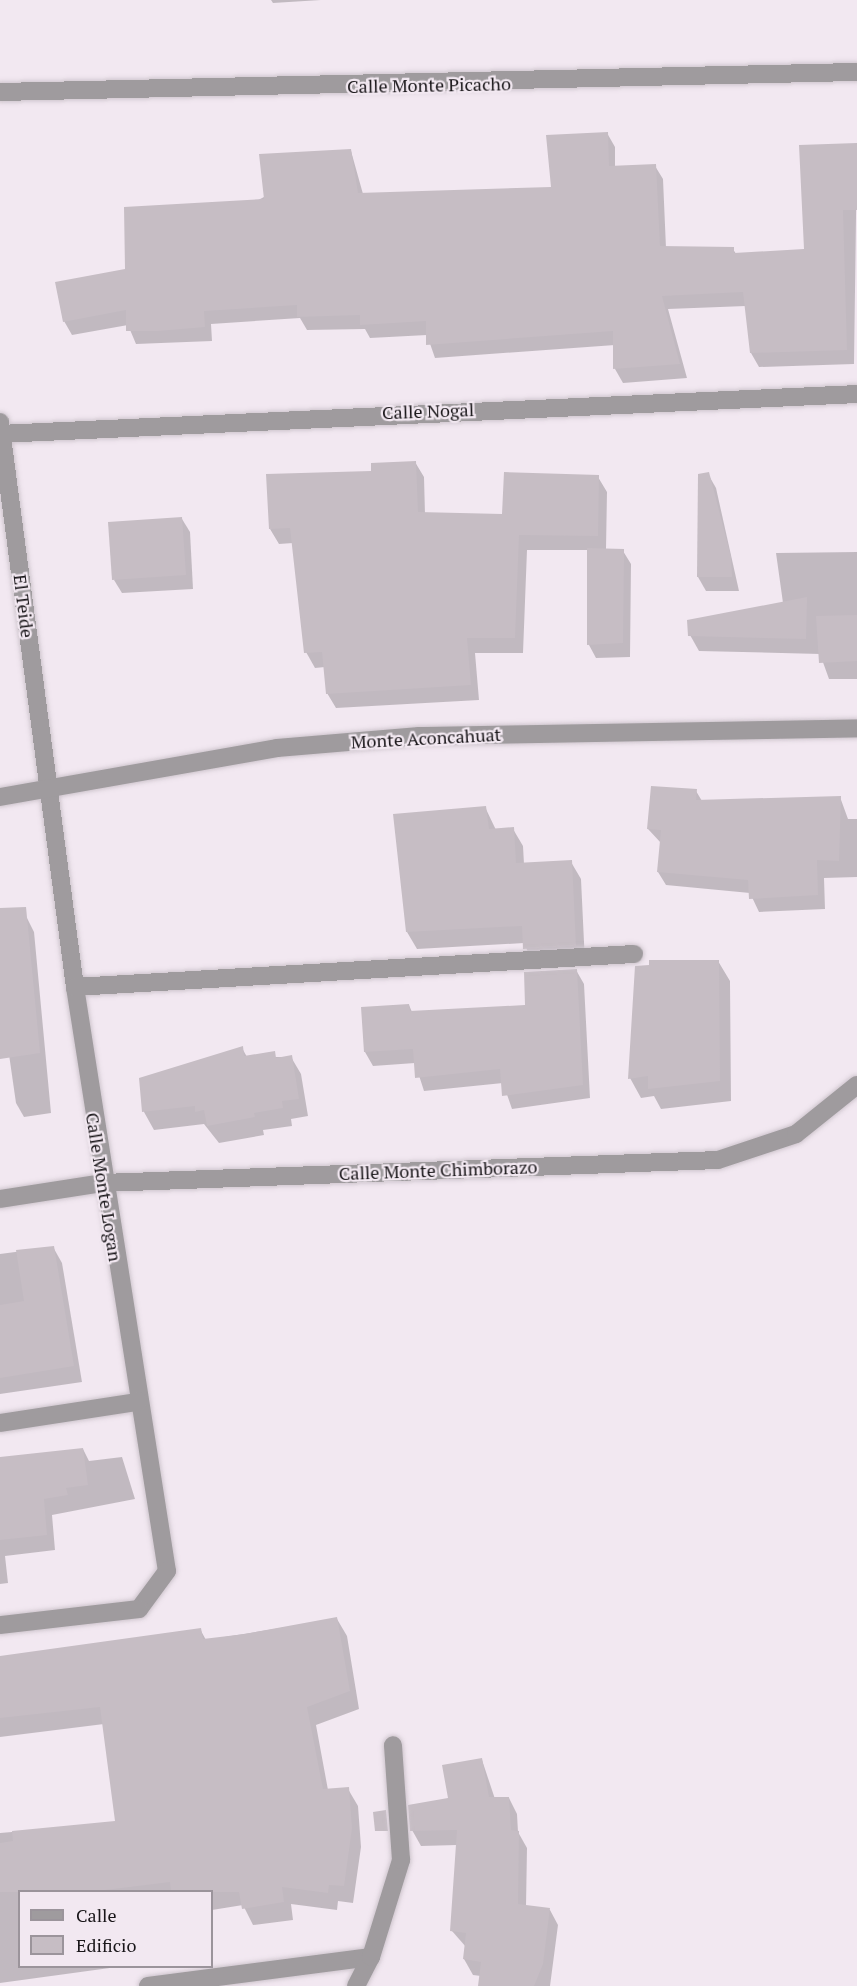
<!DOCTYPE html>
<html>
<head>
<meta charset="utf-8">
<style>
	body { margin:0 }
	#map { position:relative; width:857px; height:1986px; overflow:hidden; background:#f2e8f1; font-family:"PT Serif",serif }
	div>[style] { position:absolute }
	.shadow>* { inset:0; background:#0003 }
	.building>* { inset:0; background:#c6bdc4 }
	.roads { filter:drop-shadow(0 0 2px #cfc6ce) drop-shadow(0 0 2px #cfc6ce) }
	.minor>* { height:18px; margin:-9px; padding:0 9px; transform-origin:9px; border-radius:9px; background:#9f9b9e }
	span { translate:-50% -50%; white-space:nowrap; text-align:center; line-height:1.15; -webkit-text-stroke:4.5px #f2e8f1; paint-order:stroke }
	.street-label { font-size:18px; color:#191619 }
	.legend { position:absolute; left:18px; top:1890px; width:195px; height:78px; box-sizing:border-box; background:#f2e8f1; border:2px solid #9b949b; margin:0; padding:8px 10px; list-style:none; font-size:18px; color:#191619 }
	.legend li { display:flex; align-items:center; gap:12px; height:30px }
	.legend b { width:30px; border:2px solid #9b949b }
</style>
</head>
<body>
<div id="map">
	<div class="shadow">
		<i style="clip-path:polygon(271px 0,321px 0,273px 3px)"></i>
		<i style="clip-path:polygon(607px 133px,615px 147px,615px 168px,655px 166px,663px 179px,666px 248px,733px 249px,736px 254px,806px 250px,857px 145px,854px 364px,759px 367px,751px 353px,746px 306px,668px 309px,687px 378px,623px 383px,615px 369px,615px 345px,435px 358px,427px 335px,370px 338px,365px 329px,307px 330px,300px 318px,211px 324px,212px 341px,136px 344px,128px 325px,72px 335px,64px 321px,126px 270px,351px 151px,363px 194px,552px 188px)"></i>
		<i style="clip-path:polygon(415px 462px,424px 477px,425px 514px,504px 515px,598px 477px,607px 492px,606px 550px,623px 551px,631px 564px,630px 657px,596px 658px,589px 645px,589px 550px,527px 550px,523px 653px,475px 653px,479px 700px,336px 708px,327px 693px,325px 667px,315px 668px,306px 652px,293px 543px,279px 544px,270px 529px,372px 472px)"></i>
		<i style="clip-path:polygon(708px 474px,716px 488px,739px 591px,706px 591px,698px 577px,699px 475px)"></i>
		<i style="clip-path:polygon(182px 519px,190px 532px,193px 589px,122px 593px,114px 580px)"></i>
		<i style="clip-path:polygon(857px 552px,857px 679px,829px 679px,820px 654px,699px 651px,690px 635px,783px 603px,776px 553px)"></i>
		<i style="clip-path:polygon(696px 791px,702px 801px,840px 797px,848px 819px,857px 819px,857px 877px,824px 878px,825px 909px,759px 912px,750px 893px,666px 885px,658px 872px,661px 843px,648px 829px)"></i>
		<i style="clip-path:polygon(485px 807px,496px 830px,513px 829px,523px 846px,524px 864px,571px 862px,581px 879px,585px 963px,534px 966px,524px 943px,417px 949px,407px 932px)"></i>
		<i style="clip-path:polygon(27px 918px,34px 932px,51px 1113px,24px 1117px,16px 1103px,0 992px,0 922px)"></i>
		<i style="clip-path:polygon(718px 961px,730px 981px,731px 1101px,661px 1109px,654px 1096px,641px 1098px,630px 1078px,651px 967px)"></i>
		<i style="clip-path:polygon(576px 970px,584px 984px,590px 1098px,512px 1109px,503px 1083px,424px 1091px,415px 1063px,373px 1066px,365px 1052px,363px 1008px,409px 1005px,412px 1012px,526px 1006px)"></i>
		<i style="clip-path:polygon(242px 1048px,247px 1057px,291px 1057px,301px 1074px,308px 1116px,291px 1119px,292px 1126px,263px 1130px,264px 1135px,219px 1143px,204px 1124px,154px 1130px,144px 1112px,140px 1079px)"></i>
		<i style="clip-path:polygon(53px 1247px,62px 1263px,82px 1382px,0 1394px,0 1254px)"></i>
		<i style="clip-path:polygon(83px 1449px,89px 1461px,122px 1457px,135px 1499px,52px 1515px,55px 1550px,5px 1556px,8px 1583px,0 1584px,0 1471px)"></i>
		<i style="clip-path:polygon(337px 1619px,347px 1636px,359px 1709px,316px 1725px,328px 1790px,348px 1789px,358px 1806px,361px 1847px,353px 1903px,338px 1901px,337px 1910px,291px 1904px,293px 1920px,253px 1925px,243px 1905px,212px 1910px,212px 1892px,20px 1892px,20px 1966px,117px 1967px,0 1983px,0 1833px,117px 1823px,104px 1724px,0 1737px,0 1658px,200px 1629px,206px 1640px)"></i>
		<i style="clip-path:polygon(482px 1760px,495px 1799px,509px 1798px,517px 1814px,518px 1832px,527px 1848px,526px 1907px,550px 1910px,558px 1925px,550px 1986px,479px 1986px,481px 1976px,473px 1975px,464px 1959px,466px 1947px,452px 1931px,457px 1845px,421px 1846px,412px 1830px,450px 1799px)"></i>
	</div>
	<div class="building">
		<i style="clip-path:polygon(608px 132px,609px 166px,656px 164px,660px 246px,734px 247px,734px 253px,804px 249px,799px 145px,857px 143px,857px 210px,843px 210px,847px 350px,750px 353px,743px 292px,662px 296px,680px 364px,613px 369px,613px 331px,426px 345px,426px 321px,360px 325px,360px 315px,297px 317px,297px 305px,204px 311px,205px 327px,158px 331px,126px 331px,126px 310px,63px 322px,55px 282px,125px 269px,124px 207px,264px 199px,259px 154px,351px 149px,358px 193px,551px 187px,546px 135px)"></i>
		<i style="clip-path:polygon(416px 461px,418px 512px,502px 514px,504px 472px,599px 475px,598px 536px,519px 535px,515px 638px,467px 638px,471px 685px,326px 694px,322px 652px,304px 653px,290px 528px,269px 529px,266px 474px,371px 471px,371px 463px)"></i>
		<i style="clip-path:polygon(709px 472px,731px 557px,732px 577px,697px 577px,698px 474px)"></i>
		<i style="clip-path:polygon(182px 517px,186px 575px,112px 580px,108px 522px)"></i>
		<i style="clip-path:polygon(587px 548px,624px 549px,623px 643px,587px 645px)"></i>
		<i style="clip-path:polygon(807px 597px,806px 639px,688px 636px,687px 620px)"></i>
		<i style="clip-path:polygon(857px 615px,857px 661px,819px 663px,816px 616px)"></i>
		<i style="clip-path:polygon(651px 786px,697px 789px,696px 800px,841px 796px,839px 861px,817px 860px,818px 895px,749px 899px,748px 880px,657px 872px,661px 830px,647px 829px)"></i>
		<i style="clip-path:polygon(486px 806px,489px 829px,514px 827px,516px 863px,572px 860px,576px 946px,523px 949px,522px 926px,406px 932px,393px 814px)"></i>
		<i style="clip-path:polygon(26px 907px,40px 1053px,0 1059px,0 908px)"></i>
		<i style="clip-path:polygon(649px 960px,719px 960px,720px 1081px,648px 1089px,648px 1076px,628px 1079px,635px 966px,649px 965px)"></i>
		<i style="clip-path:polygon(577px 969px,583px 1085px,502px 1096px,500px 1069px,415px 1078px,413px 1049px,364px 1052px,361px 1007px,409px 1004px,410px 1011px,525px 1005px,524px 972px)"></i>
		<i style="clip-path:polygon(243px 1046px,244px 1056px,275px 1051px,276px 1058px,292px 1055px,299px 1099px,282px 1101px,283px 1108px,254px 1113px,255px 1117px,207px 1126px,204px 1110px,195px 1112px,195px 1106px,142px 1112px,139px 1078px)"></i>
		<i style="clip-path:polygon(54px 1246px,74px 1366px,0 1378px,0 1305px,24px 1301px,16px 1250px)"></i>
		<i style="clip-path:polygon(83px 1448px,88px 1485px,66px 1488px,68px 1495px,44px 1499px,47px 1535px,0 1540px,0 1457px)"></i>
		<i style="clip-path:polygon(337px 1617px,350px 1691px,307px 1707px,323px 1789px,349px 1787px,352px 1828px,344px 1886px,329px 1885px,328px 1893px,282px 1887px,284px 1902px,242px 1909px,239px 1892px,171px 1892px,170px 1882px,89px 1892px,0 1892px,0 1843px,13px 1841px,12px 1831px,115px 1821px,100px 1707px,0 1718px,0 1656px,201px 1628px,203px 1639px,245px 1634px)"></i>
		<i style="clip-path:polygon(482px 1758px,489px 1797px,509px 1797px,511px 1830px,519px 1831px,518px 1904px,550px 1908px,543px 1964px,534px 1986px,478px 1986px,481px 1962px,463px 1959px,466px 1933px,450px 1931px,457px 1830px,410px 1831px,408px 1805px,448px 1798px,442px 1765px)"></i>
		<i style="clip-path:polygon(386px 1810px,388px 1831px,375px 1831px,373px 1812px)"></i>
	</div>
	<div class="roads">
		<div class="minor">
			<i style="left:0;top:92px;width:857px;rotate:-1.34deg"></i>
			<i style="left:0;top:422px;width:570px;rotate:82.44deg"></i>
			<i style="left:75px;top:987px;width:591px;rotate:81.05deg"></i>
			<i style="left:167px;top:1571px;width:47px;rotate:126.4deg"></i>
			<i style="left:139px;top:1609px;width:140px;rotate:173.4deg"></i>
			<i style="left:0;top:434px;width:858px;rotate:-2.67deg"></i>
			<i style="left:0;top:797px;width:281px;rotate:-10deg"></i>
			<i style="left:277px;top:748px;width:143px;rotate:-4.8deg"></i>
			<i style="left:419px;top:736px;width:438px;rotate:-1deg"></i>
			<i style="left:75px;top:987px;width:560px;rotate:-3.38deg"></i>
			<i style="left:0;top:1199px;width:104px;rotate:-8.8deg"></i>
			<i style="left:103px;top:1183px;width:615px;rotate:-2.14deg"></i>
			<i style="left:718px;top:1160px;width:82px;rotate:-18.4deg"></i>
			<i style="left:796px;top:1134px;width:78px;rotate:-38.8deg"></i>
			<i style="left:0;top:1423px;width:140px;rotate:-8.7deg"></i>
			<i style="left:148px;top:1986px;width:225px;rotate:-7.4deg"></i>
			<i style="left:356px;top:1986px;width:33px;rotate:-63deg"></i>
			<i style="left:371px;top:1957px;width:102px;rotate:-72.8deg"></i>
			<i style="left:401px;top:1860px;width:115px;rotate:-94deg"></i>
		</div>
	</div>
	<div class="street-label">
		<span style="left:429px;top:85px;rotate:-1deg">Calle Monte Picacho</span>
		<span style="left:428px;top:411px;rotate:-2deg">Calle Nogal</span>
		<span style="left:24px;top:606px;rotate:83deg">El Teide</span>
		<span style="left:426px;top:738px;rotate:-3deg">Monte Aconcahuat</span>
		<span style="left:438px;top:1170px;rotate:-2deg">Calle Monte Chimborazo</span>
		<span style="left:104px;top:1187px;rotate:81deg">Calle Monte Logan</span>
	</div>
	<ul class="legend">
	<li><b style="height:8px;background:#9f9b9e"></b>Calle</li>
	<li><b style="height:16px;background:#c6bdc4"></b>Edificio</li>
	</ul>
</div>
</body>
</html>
